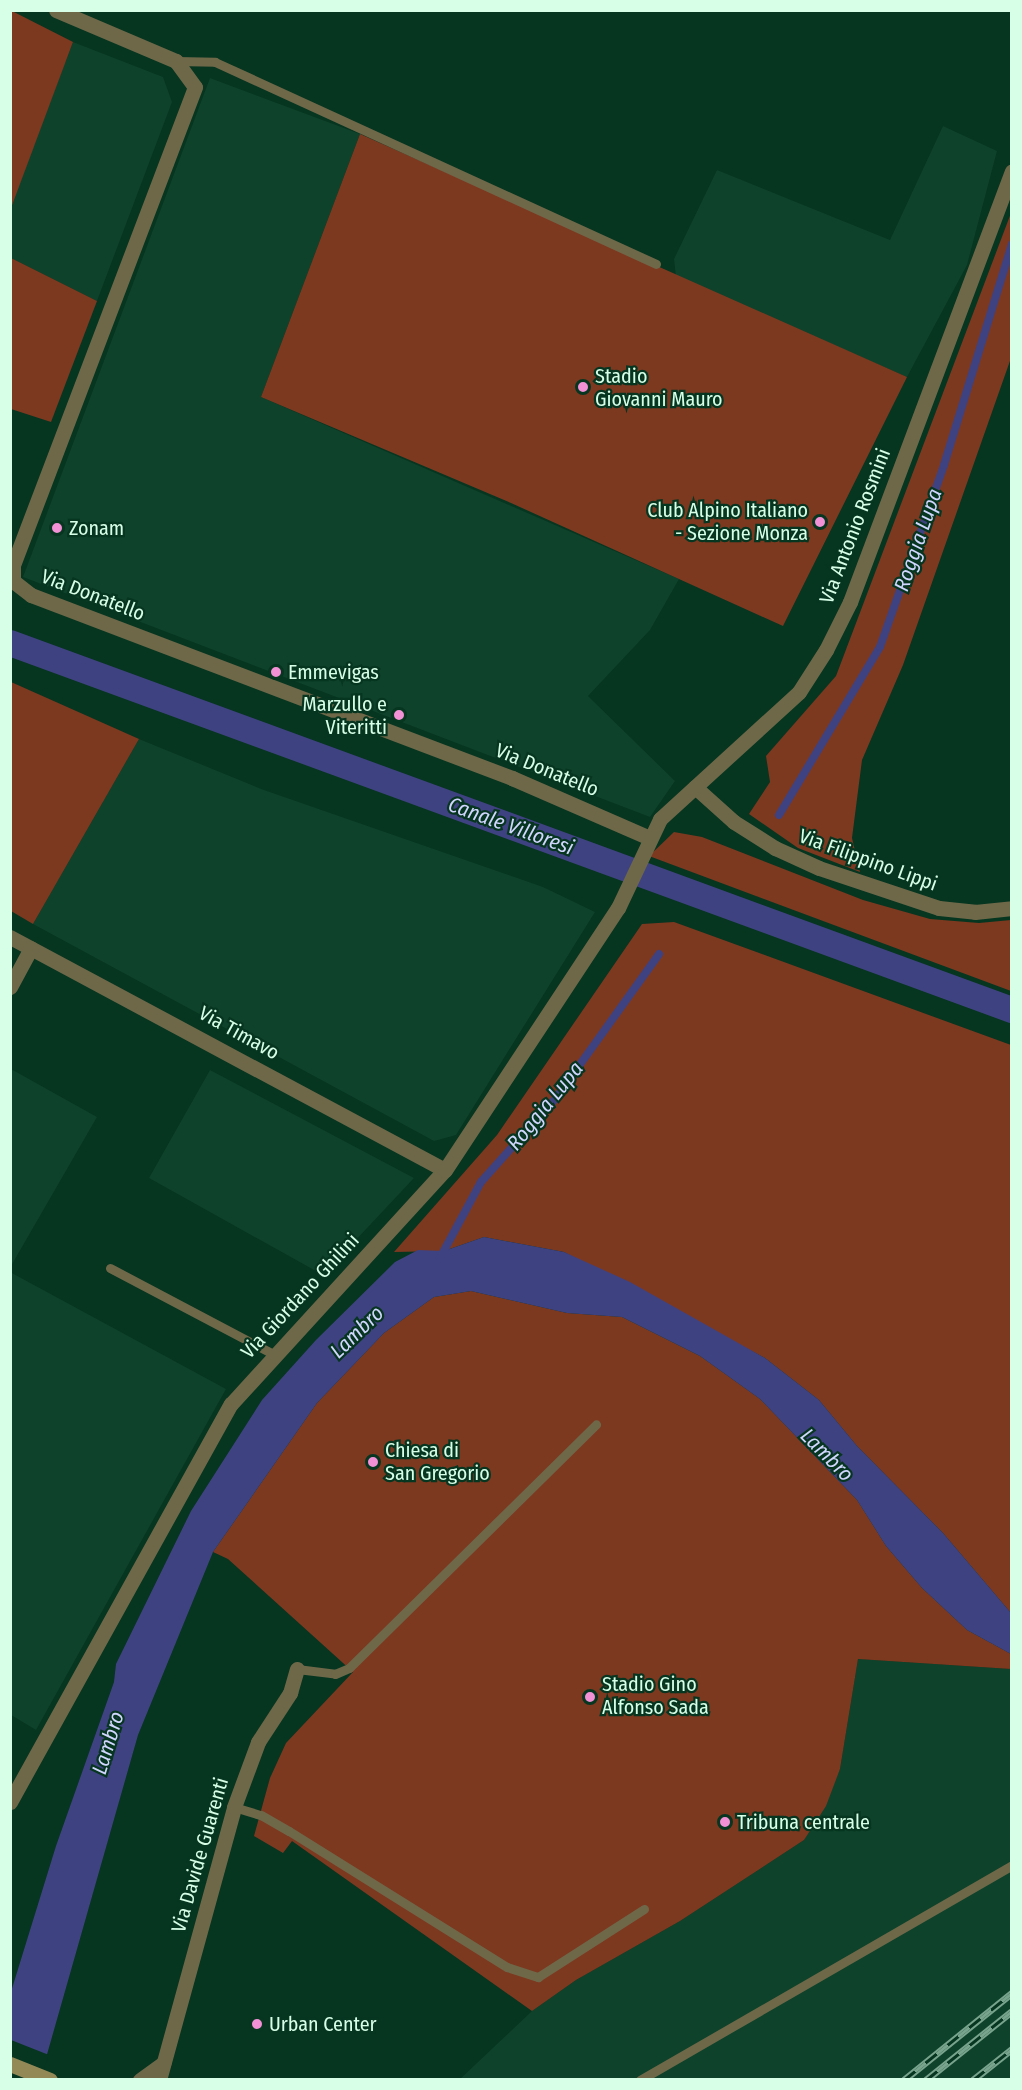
<!DOCTYPE html>
<html>
<head>
<meta charset="utf-8">
<style>
	body { margin:0 }
	#map { position:relative; width:1022px; height:2090px; overflow:hidden; background:#063520; font-family:"Fira Sans Condensed",sans-serif }
	div>[style] { position:absolute }
	.built>* { inset:0; background:#0e422a }
	.green>* { inset:0; background:#7d3820 }
	.water>* { inset:0; background:#3f4281 }
	.pier>* { inset:0; background:#063520 }
	.stream>* { height:8px; margin:-4px; padding:0 4px; transform-origin:4px; border-radius:4px; background:#3f4281 }
	.canal>* { height:26px; margin:-13px; padding:0 13px; transform-origin:13px; border-radius:13px; background:#3f4281 }
	.lane>* { height:9px; margin:-4.5px; padding:0 4.5px; transform-origin:4.5px; border-radius:4.5px; background:#6e6849 }
	.street>* { height:15px; margin:-7.5px; padding:0 7.5px; transform-origin:7.5px; border-radius:7.5px; background:#6e6849 }
	.secondary>* { height:15px; margin:-7.5px; padding:0 7.5px; transform-origin:7.5px; border-radius:7.5px; background:#938957 }
	.rail>* { height:7px; margin-top:-3.5px; transform-origin:0; background:repeating-linear-gradient(90deg,#063520 0 14px,#78a38d 0 28px); box-sizing:border-box; border-block:2px solid #78a38d }
	.dots>* { width:16px; height:16px; translate:-50% -50%; box-sizing:border-box; border:3px solid #063520; border-radius:50% }
	span { translate:-50% -50%; white-space:nowrap; text-align:center; line-height:1.15; -webkit-text-stroke:4.5px #063520; paint-order:stroke }
	.poi-label { font-size:20px; color:#d7fee7 }
	.left { translate:0 -50%; text-align:left }
	.right { translate:-100% -50%; text-align:right }
	.street-label { font-size:20px; color:#d7fee7 }
	.water-label { font-size:21px; color:#d0d6fd; font-style:italic }
	.frame { position:absolute; inset:0; border:12px solid #d7fee7; pointer-events:none }
</style>
</head>
<body>
<div id="map">
	<div class="built">
		<i style="clip-path:polygon(73px 42px,163px 77px,172px 102px,97px 301px,11px 258px,10px 208px)"></i>
		<i style="clip-path:polygon(210px 78px,360px 134px,261px 397px,679px 579px,650px 630px,588px 696px,675px 781px,650px 817px,23px 577px)"></i>
		<i style="clip-path:polygon(943px 126px,997px 151px,967px 265px,907px 377px,676px 277px,674px 259px,717px 170px,890px 240px)"></i>
		<i style="clip-path:polygon(139px 739px,264px 790px,543px 887px,595px 912px,456px 1135px,434px 1141px,33px 924px)"></i>
		<i style="clip-path:polygon(11px 1069px,97px 1117px,11px 1266px)"></i>
		<i style="clip-path:polygon(210px 1070px,414px 1178px,323px 1275px,149px 1178px)"></i>
		<i style="clip-path:polygon(10px 1272px,226px 1389px,36px 1730px,11px 1715px)"></i>
		<i style="clip-path:polygon(858px 1659px,1011px 1669px,1011px 2079px,459px 2080px,532px 2011px,576px 1980px,680px 1921px,804px 1840px,840px 1769px)"></i>
	</div>
	<div class="green">
		<i style="clip-path:polygon(12px 11px,73px 42px,11px 208px,10px 11px)"></i>
		<i style="clip-path:polygon(360px 134px,907px 377px,783px 626px,511px 503px,261px 397px)"></i>
		<i style="clip-path:polygon(1011px 213px,1011px 358px,903px 665px,862px 760px,852px 838px,860px 872px,798px 848px,749px 814px,770px 782px,766px 756px,836px 676px)"></i>
		<i style="clip-path:polygon(11px 258px,97px 301px,51px 422px,11px 409px)"></i>
		<i style="clip-path:polygon(11px 682px,139px 739px,33px 924px,11px 911px)"></i>
		<i style="clip-path:polygon(674px 832px,702px 837px,863px 900px,930px 919px,979px 923px,1011px 920px,1011px 991px,649px 856px)"></i>
		<i style="clip-path:polygon(674px 922px,1011px 1045px,1011px 1613px,943px 1533px,857px 1446px,819px 1400px,765px 1358px,564px 1252px,484px 1237px,444px 1251px,394px 1252px,497px 1135px,642px 924px)"></i>
		<i style="clip-path:polygon(471px 1291px,567px 1313px,622px 1317px,700px 1356px,760px 1399px,857px 1500px,886px 1546px,922px 1588px,967px 1630px,1011px 1654px,1011px 1669px,858px 1659px,840px 1769px,826px 1806px,804px 1840px,680px 1921px,576px 1980px,532px 2011px,292px 1841px,283px 1853px,254px 1836px,270px 1778px,286px 1743px,353px 1672px,228px 1559px,213px 1552px,317px 1403px,384px 1333px,434px 1297px)"></i>
	</div>
	<div class="water">
		<i style="clip-path:polygon(484px 1237px,564px 1252px,630px 1282px,765px 1358px,819px 1400px,857px 1446px,943px 1533px,1011px 1613px,1011px 1654px,967px 1630px,922px 1588px,886px 1546px,857px 1500px,760px 1399px,700px 1356px,622px 1317px,567px 1313px,471px 1291px,434px 1297px,384px 1333px,317px 1403px,213px 1552px,138px 1735px,40px 2079px,11px 2079px,10px 1995px,56px 1846px,114px 1682px,116px 1664px,191px 1511px,262px 1400px,316px 1340px,395px 1262px,418px 1250px,444px 1251px)"></i>
	</div>
	<div class="pier">
		<i style="clip-path:polygon(11px 2040px,49px 2055px,40px 2079px,10px 2079px)"></i>
	</div>
	<div class="stream">
		<i style="left:779px;top:815px;width:196px;rotate:-59deg"></i>
		<i style="left:880px;top:647px;width:193px;rotate:-70.6deg"></i>
		<i style="left:944px;top:465px;width:231px;rotate:-72.9deg"></i>
		<i style="left:440px;top:1258px;width:86px;rotate:-61.7deg"></i>
		<i style="left:481px;top:1182px;width:113px;rotate:-48.2deg"></i>
		<i style="left:556px;top:1098px;width:177px;rotate:-54.4deg"></i>
	</div>
	<div class="canal">
		<i style="left:10px;top:643px;width:1067px;rotate:20.12deg"></i>
	</div>
	<div class="lane">
		<i style="left:176px;top:61px;width:39px;rotate:1deg"></i>
		<i style="left:215px;top:62px;width:485px;rotate:24.6deg"></i>
		<i style="left:110px;top:1268px;width:184px;rotate:27.8deg"></i>
		<i style="left:297px;top:1669px;width:38px;rotate:7deg"></i>
		<i style="left:335px;top:1674px;width:15px;rotate:-23deg"></i>
		<i style="left:349px;top:1668px;width:347px;rotate:-44.6deg"></i>
		<i style="left:234px;top:1807px;width:28px;rotate:17deg"></i>
		<i style="left:261px;top:1815px;width:32px;rotate:30deg"></i>
		<i style="left:289px;top:1831px;width:257px;rotate:32deg"></i>
		<i style="left:507px;top:1967px;width:33px;rotate:18deg"></i>
		<i style="left:538px;top:1977px;width:126px;rotate:-32.7deg"></i>
		<i style="left:640px;top:2080px;width:430px;rotate:-30deg"></i>
	</div>
	<div class="street">
		<i style="left:56px;top:10px;width:130px;rotate:23deg"></i>
		<i style="left:176px;top:61px;width:32px;rotate:54deg"></i>
		<i style="left:195px;top:87px;width:511px;rotate:110.84deg"></i>
		<i style="left:13px;top:565px;width:16px;rotate:90deg"></i>
		<i style="left:13px;top:581px;width:23px;rotate:38deg"></i>
		<i style="left:31px;top:595px;width:515px;rotate:20.83deg"></i>
		<i style="left:512px;top:778px;width:148px;rotate:23.5deg"></i>
		<i style="left:695px;top:787px;width:52px;rotate:41.9deg"></i>
		<i style="left:734px;top:822px;width:49px;rotate:32.4deg"></i>
		<i style="left:775px;top:848px;width:48px;rotate:24.4deg"></i>
		<i style="left:819px;top:868px;width:126px;rotate:18.4deg"></i>
		<i style="left:939px;top:908px;width:36px;rotate:6deg"></i>
		<i style="left:975px;top:912px;width:37px;rotate:-6deg"></i>
		<i style="left:10px;top:937px;width:493px;rotate:28.2deg"></i>
		<i style="left:10px;top:987px;width:44px;rotate:-61.7deg"></i>
		<i style="left:10px;top:1802px;width:455px;rotate:-61deg"></i>
		<i style="left:231px;top:1404px;width:317px;rotate:-47.6deg"></i>
		<i style="left:445px;top:1170px;width:314px;rotate:-56.6deg"></i>
		<i style="left:618px;top:908px;width:98px;rotate:-64.7deg"></i>
		<i style="left:660px;top:819px;width:188px;rotate:-42.4deg"></i>
		<i style="left:799px;top:692px;width:50px;rotate:-57.3deg"></i>
		<i style="left:826px;top:650px;width:54px;rotate:-63.4deg"></i>
		<i style="left:850px;top:602px;width:460px;rotate:-69.4deg"></i>
		<i style="left:140px;top:2080px;width:29px;rotate:-36deg"></i>
		<i style="left:159px;top:2080px;width:283px;rotate:-74.6deg"></i>
		<i style="left:234px;top:1807px;width:69px;rotate:-69.7deg"></i>
		<i style="left:258px;top:1742px;width:59px;rotate:-56.9deg"></i>
		<i style="left:290px;top:1693px;width:25px;rotate:-74deg"></i>
	</div>
	<div class="secondary">
		<i style="left:10px;top:2064px;width:43px;rotate:21.8deg"></i>
	</div>
	<div class="rail">
		<i style="left:904px;top:2080px;width:139px;rotate:-38.9deg"></i>
		<i style="left:926px;top:2080px;width:110px;rotate:-38.7deg"></i>
		<i style="left:973px;top:2080px;width:50px;rotate:-38.5deg"></i>
	</div>
	<div class="dots">
		<i style="left:583px;top:387px;background:#f391d6"></i>
		<i style="left:820px;top:522px;background:#f391d6"></i>
		<i style="left:57px;top:528px;background:#f391d6"></i>
		<i style="left:276px;top:672px;background:#f391d6"></i>
		<i style="left:399px;top:715px;background:#f391d6"></i>
		<i style="left:373px;top:1462px;background:#f391d6"></i>
		<i style="left:590px;top:1697px;background:#f391d6"></i>
		<i style="left:725px;top:1822px;background:#f391d6"></i>
		<i style="left:257px;top:2024px;background:#f391d6"></i>
	</div>
	<div class="poi-label">
		<span class="left" style="left:595px;top:388px">Stadio<br>Giovanni Mauro</span>
		<span class="right" style="left:808px;top:522px">Club Alpino Italiano<br>- Sezione Monza</span>
		<span class="left" style="left:69px;top:528px">Zonam</span>
		<span class="left" style="left:288px;top:672px">Emmevigas</span>
		<span class="right" style="left:387px;top:716px">Marzullo e<br>Viteritti</span>
		<span class="left" style="left:385px;top:1462px">Chiesa di<br>San Gregorio</span>
		<span class="left" style="left:602px;top:1696px">Stadio Gino<br>Alfonso Sada</span>
		<span class="left" style="left:737px;top:1822px">Tribuna centrale</span>
		<span class="left" style="left:269px;top:2024px">Urban Center</span>
	</div>
	<div class="street-label">
		<span style="left:855px;top:526px;rotate:-69deg">Via Antonio Rosmini</span>
		<span style="left:93px;top:595px;rotate:21deg">Via Donatello</span>
		<span style="left:547px;top:770px;rotate:22deg">Via Donatello</span>
		<span style="left:868px;top:860px;rotate:20deg">Via Filippino Lippi</span>
		<span style="left:239px;top:1033px;rotate:29deg">Via Timavo</span>
		<span style="left:300px;top:1296px;rotate:-47deg">Via Giordano Ghilini</span>
		<span style="left:200px;top:1855px;rotate:-74deg">Via Davide Guarenti</span>
	</div>
	<div class="water-label">
		<span style="left:918px;top:540px;rotate:-71deg">Roggia Lupa</span>
		<span style="left:511px;top:826px;rotate:20deg">Canale Villoresi</span>
		<span style="left:545px;top:1106px;rotate:-51deg">Roggia Lupa</span>
		<span style="left:357px;top:1332px;rotate:-44deg">Lambro</span>
		<span style="left:827px;top:1455px;rotate:45deg">Lambro</span>
		<span style="left:108px;top:1743px;rotate:-73deg">Lambro</span>
	</div>
	<div class="frame"></div>
</div>
</body>
</html>
